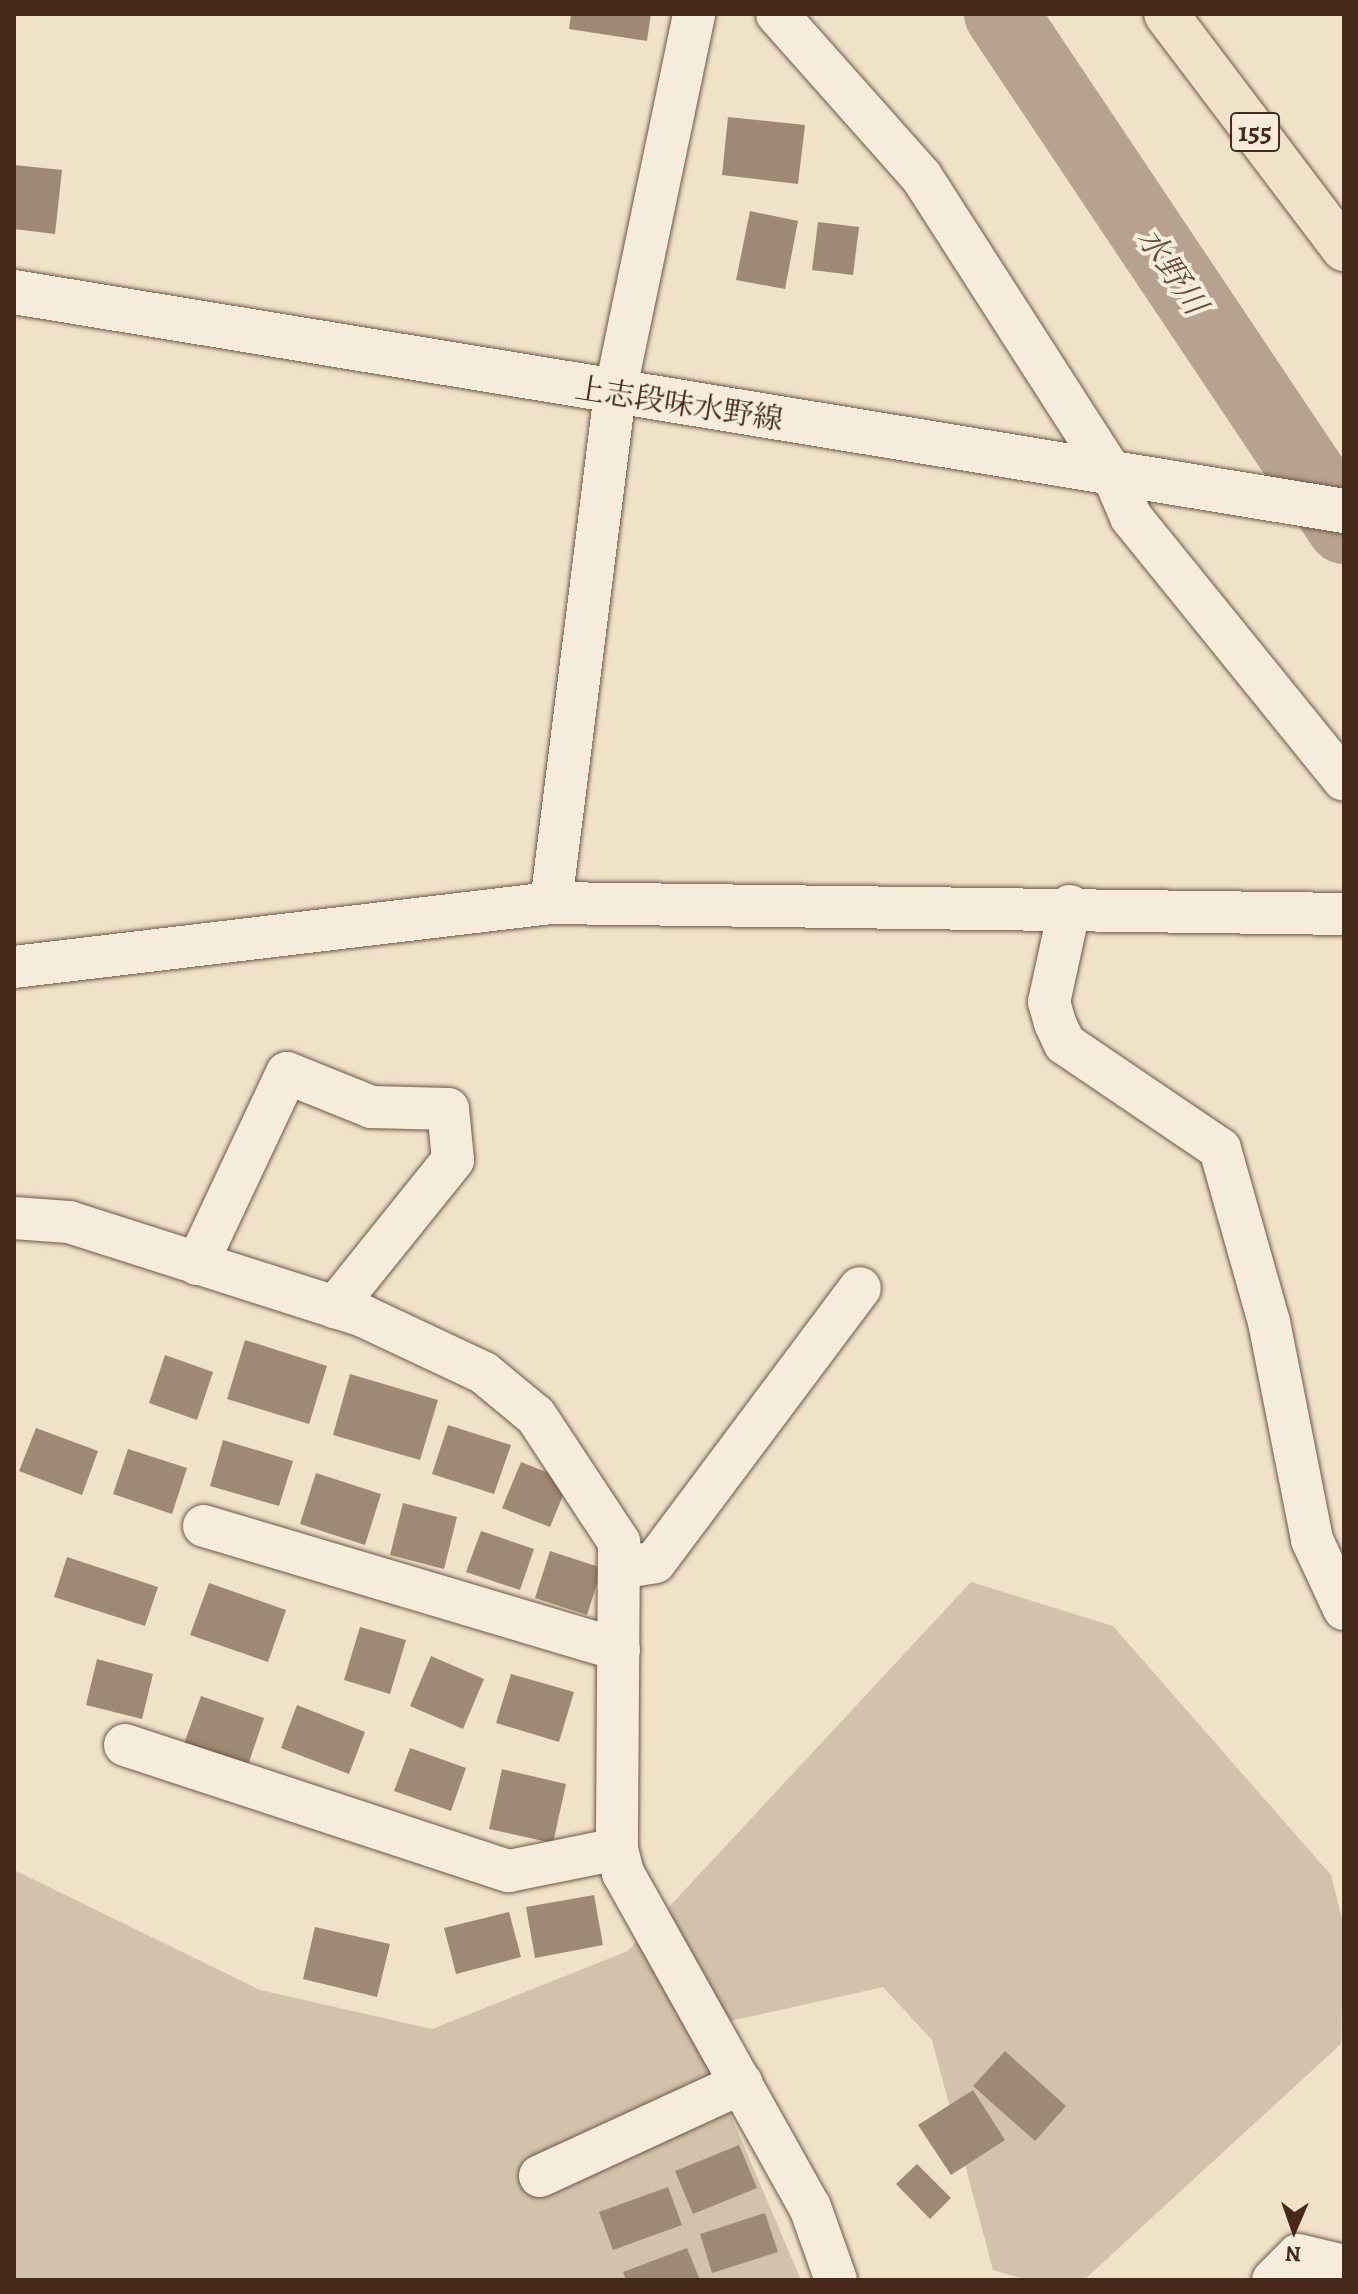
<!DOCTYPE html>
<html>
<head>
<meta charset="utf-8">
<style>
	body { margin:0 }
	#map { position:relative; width:1358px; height:2294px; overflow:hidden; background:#f0e1c9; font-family:Alegreya,"Noto Serif JP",serif }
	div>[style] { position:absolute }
	.green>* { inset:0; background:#d3c2ab }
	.river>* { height:74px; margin:-37px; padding:0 37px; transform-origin:37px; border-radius:37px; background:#b6a28e }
	.building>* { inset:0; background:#9e8975 }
	.roads { filter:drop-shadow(0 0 2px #705746) drop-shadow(0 0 2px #705746) }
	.minor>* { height:42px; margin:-21px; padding:0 21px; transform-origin:21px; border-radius:21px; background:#f5ecdc }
	.tertiary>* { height:44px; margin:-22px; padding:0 22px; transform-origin:22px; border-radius:22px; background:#f5ecdc }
	.trunk>* { height:44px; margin:-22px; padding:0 22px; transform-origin:22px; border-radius:22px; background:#f0e1c9 }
	span { translate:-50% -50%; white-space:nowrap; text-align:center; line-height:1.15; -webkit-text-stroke:8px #f5ecdc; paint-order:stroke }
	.shield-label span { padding:2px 6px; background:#f5ecdc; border:2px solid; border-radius:6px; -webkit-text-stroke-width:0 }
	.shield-label { font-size:28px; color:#46291b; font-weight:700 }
	.street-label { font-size:30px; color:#46291b }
	.water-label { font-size:32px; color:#684d3e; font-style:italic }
	.frame { position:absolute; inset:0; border:16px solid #46291b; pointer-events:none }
	.north { position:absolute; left:1254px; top:2190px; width:80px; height:80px; -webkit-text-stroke:6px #f5ecdc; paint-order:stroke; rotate:182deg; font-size:22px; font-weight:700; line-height:32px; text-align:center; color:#46291b }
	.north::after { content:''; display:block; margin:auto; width:28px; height:36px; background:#46291b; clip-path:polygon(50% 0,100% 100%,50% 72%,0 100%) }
</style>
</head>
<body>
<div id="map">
	<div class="green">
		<i style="clip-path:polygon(971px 1582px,1113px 1626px,1331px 1875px,1344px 1926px,1341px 2044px,1084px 2280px,1028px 2280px,993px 2270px,932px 2040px,883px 1987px,694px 2029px,801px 2280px,14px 2280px,14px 1870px,260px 1990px,432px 2029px,628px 1951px)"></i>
	</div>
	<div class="river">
		<i style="left:1001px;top:14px;width:617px;rotate:56.23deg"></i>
	</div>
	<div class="building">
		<i style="clip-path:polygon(571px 14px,651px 14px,647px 41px,569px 29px)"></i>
		<i style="clip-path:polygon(728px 117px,805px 125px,798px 184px,722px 175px)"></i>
		<i style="clip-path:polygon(14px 165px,62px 170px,55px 234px,14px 229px)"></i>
		<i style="clip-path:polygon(750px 211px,798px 221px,785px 289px,736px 280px)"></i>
		<i style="clip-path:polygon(818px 222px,859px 227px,853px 275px,812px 270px)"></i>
		<i style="clip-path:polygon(245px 1340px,327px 1366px,309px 1424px,227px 1399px)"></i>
		<i style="clip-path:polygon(165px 1355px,213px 1372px,197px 1420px,149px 1403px)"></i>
		<i style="clip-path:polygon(350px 1374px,438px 1400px,420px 1460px,333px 1435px)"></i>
		<i style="clip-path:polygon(448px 1425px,511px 1445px,494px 1494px,432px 1474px)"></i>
		<i style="clip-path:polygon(36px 1428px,98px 1451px,82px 1495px,19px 1471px)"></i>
		<i style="clip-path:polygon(223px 1440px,293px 1461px,279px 1506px,210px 1486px)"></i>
		<i style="clip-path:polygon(128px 1449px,187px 1468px,172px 1514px,113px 1494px)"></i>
		<i style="clip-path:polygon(521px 1462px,569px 1481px,550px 1527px,502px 1508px)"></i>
		<i style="clip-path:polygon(316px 1473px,381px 1494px,365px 1545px,300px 1524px)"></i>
		<i style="clip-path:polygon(403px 1503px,457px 1517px,444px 1569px,390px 1555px)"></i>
		<i style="clip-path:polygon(481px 1531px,534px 1549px,520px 1590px,466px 1572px)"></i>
		<i style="clip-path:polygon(550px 1551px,602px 1568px,587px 1615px,535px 1598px)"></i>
		<i style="clip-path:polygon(67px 1557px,158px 1587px,145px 1626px,54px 1597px)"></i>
		<i style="clip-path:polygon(209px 1583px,286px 1610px,268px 1662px,190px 1635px)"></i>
		<i style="clip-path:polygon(360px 1627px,406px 1640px,390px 1694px,344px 1680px)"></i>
		<i style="clip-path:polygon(431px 1656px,484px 1679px,463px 1729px,410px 1706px)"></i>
		<i style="clip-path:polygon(97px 1659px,153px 1674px,142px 1719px,86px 1705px)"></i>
		<i style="clip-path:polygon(511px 1674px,574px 1692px,559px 1742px,496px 1723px)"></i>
		<i style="clip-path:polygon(201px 1696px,264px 1718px,248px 1765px,184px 1744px)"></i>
		<i style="clip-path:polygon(297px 1705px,365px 1732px,349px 1774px,281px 1748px)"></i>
		<i style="clip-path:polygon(410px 1748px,466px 1768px,451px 1811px,394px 1791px)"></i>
		<i style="clip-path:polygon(502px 1769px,566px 1784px,553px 1843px,489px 1829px)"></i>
		<i style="clip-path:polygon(594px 1895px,603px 1945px,535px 1958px,526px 1907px)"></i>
		<i style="clip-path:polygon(509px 1912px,521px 1957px,456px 1974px,444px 1928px)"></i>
		<i style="clip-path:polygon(315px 1927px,390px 1944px,377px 1997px,303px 1979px)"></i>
		<i style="clip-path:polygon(1005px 2051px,1066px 2106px,1035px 2141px,973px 2086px)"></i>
		<i style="clip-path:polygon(973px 2090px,1005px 2140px,951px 2175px,918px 2125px)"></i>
		<i style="clip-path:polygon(739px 2145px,757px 2188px,693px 2214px,675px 2171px)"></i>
		<i style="clip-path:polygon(917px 2164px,951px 2198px,930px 2219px,896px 2184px)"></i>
		<i style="clip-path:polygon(668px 2187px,682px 2225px,613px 2250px,599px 2212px)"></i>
		<i style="clip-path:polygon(765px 2213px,778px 2252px,712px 2273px,700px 2234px)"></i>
		<i style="clip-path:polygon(687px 2248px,700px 2280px,626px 2280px,623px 2272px)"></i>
	</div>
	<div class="roads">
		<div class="minor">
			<i style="left:777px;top:14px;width:217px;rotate:48.4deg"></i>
			<i style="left:921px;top:176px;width:355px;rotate:57.3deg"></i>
			<i style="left:1113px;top:475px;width:46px;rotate:66.8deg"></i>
			<i style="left:1131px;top:517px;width:338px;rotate:51deg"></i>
			<i style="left:551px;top:903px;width:514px;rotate:-82.85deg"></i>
			<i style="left:615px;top:393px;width:387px;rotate:-78.2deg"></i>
			<i style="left:1070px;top:906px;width:98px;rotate:102.3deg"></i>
			<i style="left:1049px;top:1002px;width:22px;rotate:74deg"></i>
			<i style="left:1055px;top:1023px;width:23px;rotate:65deg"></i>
			<i style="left:1065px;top:1044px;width:187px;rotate:34.1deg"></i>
			<i style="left:1220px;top:1149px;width:180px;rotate:74.2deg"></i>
			<i style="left:1269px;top:1322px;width:222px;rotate:78.8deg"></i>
			<i style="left:1312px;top:1540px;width:76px;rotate:65.1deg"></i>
			<i style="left:14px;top:967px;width:541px;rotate:-6.8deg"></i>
			<i style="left:551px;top:903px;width:793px;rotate:0.79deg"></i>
			<i style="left:14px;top:1218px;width:55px;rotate:4.2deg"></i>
			<i style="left:69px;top:1222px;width:309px;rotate:17.7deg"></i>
			<i style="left:363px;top:1316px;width:134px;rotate:25.2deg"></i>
			<i style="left:484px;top:1373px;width:67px;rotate:39.6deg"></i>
			<i style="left:536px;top:1416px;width:151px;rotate:56.6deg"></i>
			<i style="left:619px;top:1542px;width:307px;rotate:90.4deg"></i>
			<i style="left:617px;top:1849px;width:25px;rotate:76deg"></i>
			<i style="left:623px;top:1873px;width:383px;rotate:60.8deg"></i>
			<i style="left:810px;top:2207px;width:77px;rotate:70.4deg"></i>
			<i style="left:197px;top:1264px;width:211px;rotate:-64.8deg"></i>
			<i style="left:287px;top:1073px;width:91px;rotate:22deg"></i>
			<i style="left:371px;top:1107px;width:77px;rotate:1.5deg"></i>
			<i style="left:448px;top:1109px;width:51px;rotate:84.4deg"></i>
			<i style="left:453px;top:1160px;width:189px;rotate:128.8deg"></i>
			<i style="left:204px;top:1526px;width:433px;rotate:16.6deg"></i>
			<i style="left:619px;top:1568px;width:36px;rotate:-9deg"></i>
			<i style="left:655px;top:1562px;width:342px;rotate:-53.2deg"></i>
			<i style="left:125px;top:1745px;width:404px;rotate:18.2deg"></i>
			<i style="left:509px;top:1871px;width:110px;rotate:-11.5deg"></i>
			<i style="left:540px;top:2176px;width:222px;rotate:-24.7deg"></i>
			<i style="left:1273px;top:2280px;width:35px;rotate:-45deg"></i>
			<i style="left:1298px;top:2255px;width:47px;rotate:13.4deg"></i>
		</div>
		<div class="tertiary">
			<i style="left:14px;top:292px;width:1348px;rotate:9.35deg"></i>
		</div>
		<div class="trunk">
			<i style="left:1166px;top:14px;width:295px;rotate:52.9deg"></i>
		</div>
	</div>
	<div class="shield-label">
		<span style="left:1255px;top:132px">155</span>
	</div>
	<div class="street-label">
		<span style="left:679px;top:404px;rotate:9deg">上志段味水野線</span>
	</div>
	<div class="water-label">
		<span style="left:1172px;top:271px;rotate:56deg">水野川</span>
	</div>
	<div class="frame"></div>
	<div class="north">N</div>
</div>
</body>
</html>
